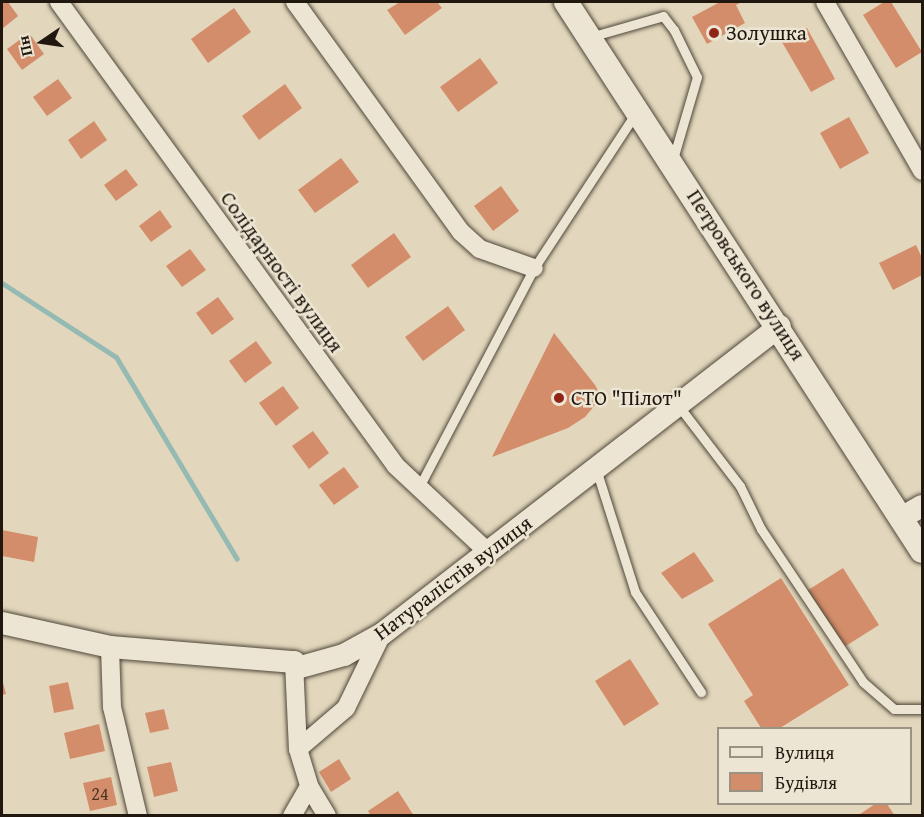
<!DOCTYPE html>
<html>
<head>
<meta charset="utf-8">
<style>
	body { margin:0 }
	#map { position:relative; width:924px; height:817px; overflow:hidden; background:#e2d7bc; font-family:"Gentium Book Plus",serif }
	div>[style] { position:absolute }
	.stream>* { height:5px; margin:-2.5px; padding:0 2.5px; transform-origin:2.5px; border-radius:2.5px; background:#95b9b3 }
	.building>* { inset:0; background:#d48d6a }
	.roads { filter:drop-shadow(0 0 2px #50473a) drop-shadow(0 0 2px #50473a) }
	.service>* { height:9px; margin:-4.5px; padding:0 4.5px; transform-origin:4.5px; border-radius:4.5px; background:#ece5d3 }
	.minor>* { height:18px; margin:-9px; padding:0 9px; transform-origin:9px; border-radius:9px; background:#ece5d3 }
	.tertiary>* { height:22px; margin:-11px; padding:0 11px; transform-origin:11px; border-radius:11px; background:#ece5d3 }
	.secondary>* { height:24px; margin:-12px; padding:0 12px; transform-origin:12px; border-radius:12px; background:#ece5d3 }
	.dots>* { width:16px; height:16px; translate:-50% -50%; box-sizing:border-box; border:3px solid #ece5d3; border-radius:50% }
	span { translate:-50% -50%; white-space:nowrap; text-align:center; line-height:1.15; -webkit-text-stroke:5px #ece5d3; paint-order:stroke }
	.number-label { font-size:18px; color:#4d3425 }
	.number-label span { -webkit-text-stroke-width:0 }
	.poi-label { font-size:21px; color:#20170e }
	.left { translate:0 -50%; text-align:left }
	.street-label { font-size:21px; color:#20170e }
	.frame { position:absolute; inset:0; border:3px solid #20170e; pointer-events:none }
	.legend { position:absolute; left:717px; top:727px; width:195px; height:78px; box-sizing:border-box; background:#ece5d3; border:2px solid #9a9384; margin:0; padding:8px 10px; list-style:none; font-size:18px; color:#20170e }
	.legend li { display:flex; align-items:center; gap:12px; height:30px }
	.legend b { width:30px; border:2px solid #9a9384 }
	.north { position:absolute; left:12px; top:12px; width:60px; height:60px; -webkit-text-stroke:4px #ece5d3; paint-order:stroke; rotate:257deg; font-size:16px; font-weight:700; line-height:24px; text-align:center; color:#20170e }
	.north::after { content:''; display:block; margin:auto; width:21px; height:27px; background:#20170e; clip-path:polygon(50% 0,100% 100%,50% 72%,0 100%) }
</style>
</head>
<body>
<div id="map">
	<div class="stream">
		<i style="left:2px;top:283px;width:136px;rotate:33deg"></i>
		<i style="left:116px;top:357px;width:235px;rotate:59.1deg"></i>
	</div>
	<div class="building">
		<i style="clip-path:polygon(2px 2px,8px 2px,18px 16px,2px 29px)"></i>
		<i style="clip-path:polygon(400px 2px,437px 2px,442px 8px,405px 35px,387px 10px)"></i>
		<i style="clip-path:polygon(720px 2px,742px 2px,736px 5px,745px 23px,707px 44px,692px 17px)"></i>
		<i style="clip-path:polygon(884px 2px,891px 2px,922px 52px,896px 68px,863px 15px)"></i>
		<i style="clip-path:polygon(234px 8px,251px 32px,208px 63px,191px 39px)"></i>
		<i style="clip-path:polygon(807px 28px,835px 79px,811px 92px,782px 42px)"></i>
		<i style="clip-path:polygon(29px 33px,44px 54px,22px 70px,7px 49px)"></i>
		<i style="clip-path:polygon(480px 58px,498px 83px,458px 112px,440px 87px)"></i>
		<i style="clip-path:polygon(58px 79px,72px 98px,47px 116px,33px 97px)"></i>
		<i style="clip-path:polygon(285px 84px,302px 108px,259px 140px,242px 116px)"></i>
		<i style="clip-path:polygon(849px 117px,869px 153px,840px 169px,820px 133px)"></i>
		<i style="clip-path:polygon(94px 121px,107px 140px,81px 159px,68px 140px)"></i>
		<i style="clip-path:polygon(341px 158px,359px 182px,315px 213px,298px 190px)"></i>
		<i style="clip-path:polygon(126px 169px,138px 185px,116px 201px,104px 185px)"></i>
		<i style="clip-path:polygon(501px 186px,519px 211px,493px 231px,474px 206px)"></i>
		<i style="clip-path:polygon(160px 210px,172px 227px,151px 242px,139px 226px)"></i>
		<i style="clip-path:polygon(394px 233px,411px 257px,368px 288px,351px 265px)"></i>
		<i style="clip-path:polygon(916px 245px,922px 258px,922px 275px,893px 290px,879px 263px)"></i>
		<i style="clip-path:polygon(190px 249px,206px 270px,182px 287px,166px 266px)"></i>
		<i style="clip-path:polygon(218px 297px,234px 319px,212px 335px,196px 313px)"></i>
		<i style="clip-path:polygon(448px 306px,465px 330px,423px 361px,405px 337px)"></i>
		<i style="clip-path:polygon(554px 333px,595px 385px,599px 393px,596px 404px,585px 417px,568px 428px,492px 457px)"></i>
		<i style="clip-path:polygon(256px 341px,272px 363px,245px 383px,229px 361px)"></i>
		<i style="clip-path:polygon(283px 386px,299px 408px,276px 426px,259px 403px)"></i>
		<i style="clip-path:polygon(313px 431px,329px 453px,309px 469px,292px 446px)"></i>
		<i style="clip-path:polygon(344px 467px,359px 487px,334px 505px,319px 485px)"></i>
		<i style="clip-path:polygon(2px 530px,38px 537px,34px 562px,2px 556px)"></i>
		<i style="clip-path:polygon(694px 552px,714px 581px,682px 599px,661px 573px)"></i>
		<i style="clip-path:polygon(843px 568px,879px 625px,841px 649px,805px 592px)"></i>
		<i style="clip-path:polygon(781px 578px,849px 685px,780px 728px,761px 728px,744px 701px,753px 695px,708px 624px)"></i>
		<i style="clip-path:polygon(630px 659px,659px 704px,624px 726px,595px 681px)"></i>
		<i style="clip-path:polygon(2px 679px,6px 694px,2px 695px)"></i>
		<i style="clip-path:polygon(68px 682px,74px 709px,54px 713px,49px 686px)"></i>
		<i style="clip-path:polygon(164px 709px,169px 729px,150px 733px,145px 713px)"></i>
		<i style="clip-path:polygon(99px 724px,105px 751px,70px 759px,64px 733px)"></i>
		<i style="clip-path:polygon(339px 759px,351px 779px,331px 792px,319px 772px)"></i>
		<i style="clip-path:polygon(171px 762px,178px 791px,154px 797px,147px 767px)"></i>
		<i style="clip-path:polygon(111px 777px,117px 805px,90px 811px,83px 783px)"></i>
		<i style="clip-path:polygon(398px 791px,414px 816px,371px 816px,368px 811px)"></i>
		<i style="clip-path:polygon(875px 804px,887px 804px,895px 816px,857px 816px)"></i>
	</div>
	<div class="roads">
		<div class="service">
			<i style="left:590px;top:37px;width:76px;rotate:-16deg"></i>
			<i style="left:663px;top:16px;width:18px;rotate:52deg"></i>
			<i style="left:674px;top:30px;width:52px;rotate:63.9deg"></i>
			<i style="left:697px;top:77px;width:85px;rotate:106.3deg"></i>
			<i style="left:678px;top:405px;width:102px;rotate:52.6deg"></i>
			<i style="left:740px;top:486px;width:48px;rotate:64deg"></i>
			<i style="left:761px;top:529px;width:184px;rotate:56.3deg"></i>
			<i style="left:863px;top:682px;width:41px;rotate:41.1deg"></i>
			<i style="left:894px;top:709px;width:28px"></i>
			<i style="left:596px;top:469px;width:129px;rotate:72.4deg"></i>
			<i style="left:635px;top:592px;width:120px;rotate:56.6deg"></i>
			<i style="left:419px;top:487px;width:247px;rotate:-62.3deg"></i>
			<i style="left:534px;top:268px;width:186px;rotate:-56.7deg"></i>
		</div>
		<div class="minor">
			<i style="left:59px;top:2px;width:573px;rotate:54.01deg"></i>
			<i style="left:396px;top:466px;width:126px;rotate:43.1deg"></i>
			<i style="left:295px;top:2px;width:284px;rotate:54.2deg"></i>
			<i style="left:461px;top:232px;width:25px;rotate:42deg"></i>
			<i style="left:480px;top:249px;width:57px;rotate:19.4deg"></i>
			<i style="left:825px;top:2px;width:195px;rotate:60.1deg"></i>
			<i style="left:110px;top:647px;width:60px;rotate:88.1deg"></i>
			<i style="left:112px;top:707px;width:112px;rotate:76.6deg"></i>
			<i style="left:294px;top:662px;width:87px;rotate:87.4deg"></i>
			<i style="left:298px;top:749px;width:39px;rotate:73deg"></i>
			<i style="left:309px;top:786px;width:35px;rotate:59deg"></i>
			<i style="left:298px;top:749px;width:63px;rotate:-40.5deg"></i>
			<i style="left:346px;top:708px;width:82px;rotate:-64.1deg"></i>
			<i style="left:292px;top:816px;width:34px;rotate:-60deg"></i>
		</div>
		<div class="tertiary">
			<i style="left:901px;top:518px;width:24px;rotate:-30deg"></i>
			<i style="left:2px;top:623px;width:111px;rotate:12.5deg"></i>
			<i style="left:110px;top:647px;width:185px;rotate:4.7deg"></i>
			<i style="left:294px;top:662px;width:7px;rotate:63deg"></i>
			<i style="left:297px;top:668px;width:49px;rotate:-15.5deg"></i>
			<i style="left:344px;top:655px;width:43px;rotate:-28.9deg"></i>
			<i style="left:382px;top:634px;width:503px;rotate:-37.74deg"></i>
		</div>
		<div class="secondary">
			<i style="left:566px;top:2px;width:654px;rotate:57.04deg"></i>
		</div>
	</div>
	<div class="dots">
		<i style="left:714px;top:33px;background:#8f2418"></i>
		<i style="left:559px;top:398px;background:#8f2418"></i>
	</div>
	<div class="number-label">
		<span style="left:100px;top:794px">24</span>
	</div>
	<div class="poi-label">
		<span class="left" style="left:726px;top:33px">Золушка</span>
		<span class="left" style="left:571px;top:398px">СТО "Пілот"</span>
	</div>
	<div class="street-label">
		<span style="left:282px;top:272px;rotate:54deg">Солідарності вулиця</span>
		<span style="left:746px;top:275px;rotate:57deg">Петровського вулиця</span>
		<span style="left:453px;top:578px;rotate:-37deg">Натуралістів вулиця</span>
	</div>
	<div class="frame"></div>
	<ul class="legend">
	<li><b style="height:8px;background:#ece5d3"></b>Вулиця</li>
	<li><b style="height:16px;background:#d48d6a"></b>Будівля</li>
	</ul>
	<div class="north">Пн</div>
</div>
</body>
</html>
